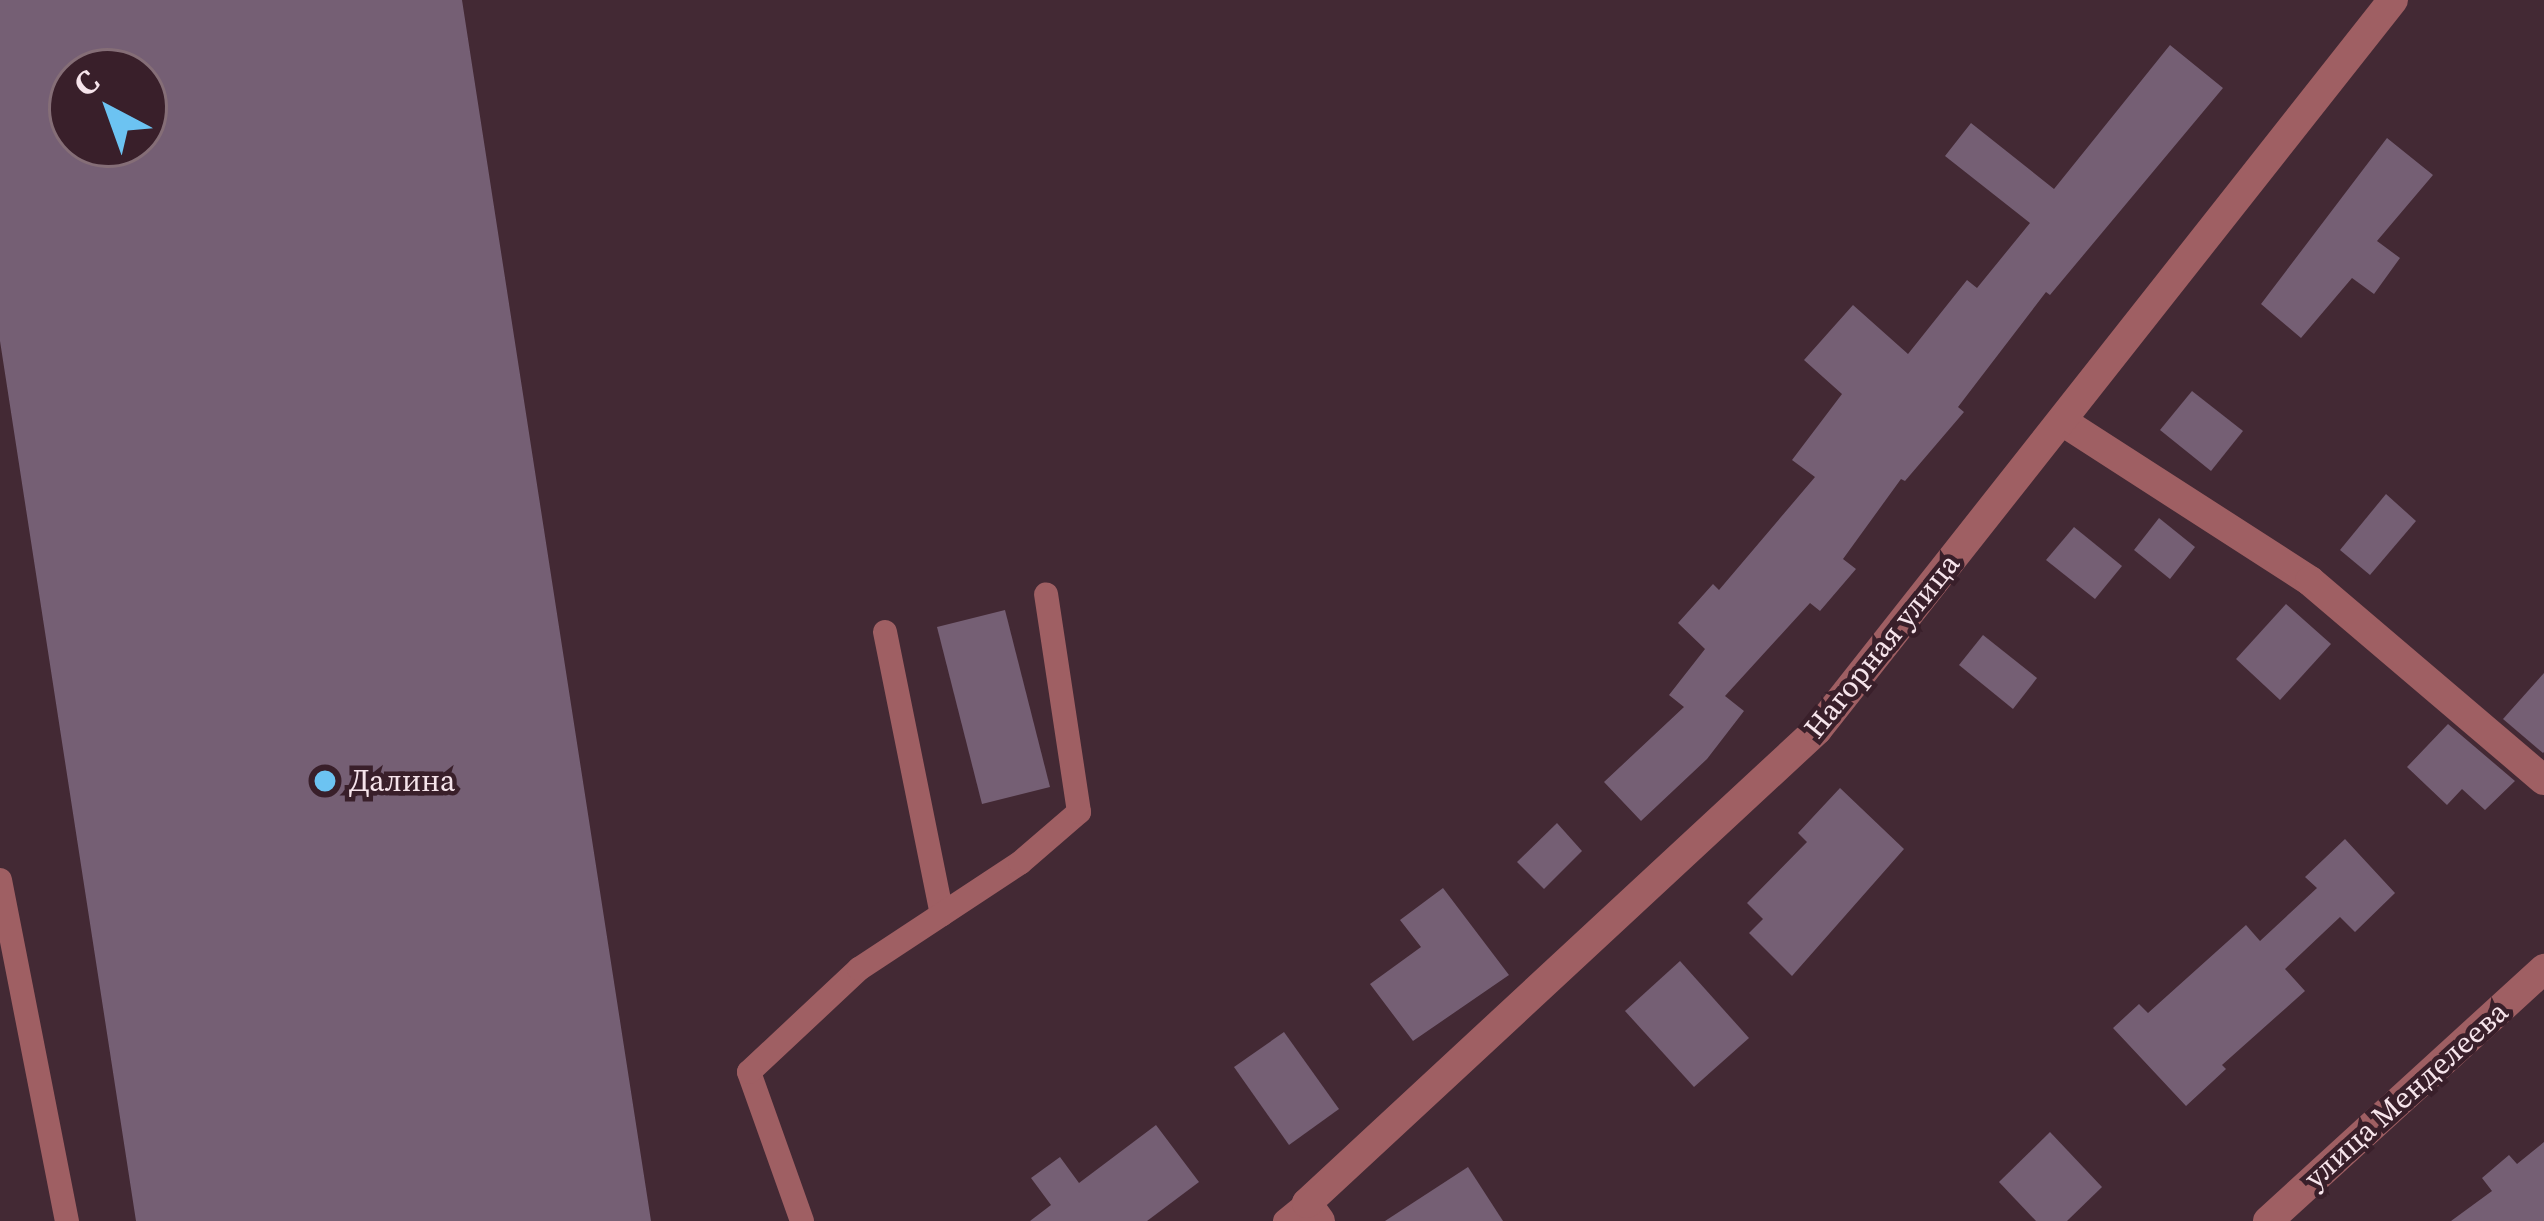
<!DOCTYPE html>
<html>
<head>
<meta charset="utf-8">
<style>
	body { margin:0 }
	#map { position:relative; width:2544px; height:1221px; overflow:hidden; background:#432934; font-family:"Source Serif 4",serif }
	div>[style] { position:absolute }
	.building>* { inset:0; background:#755f74 }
	.lane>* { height:24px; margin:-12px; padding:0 12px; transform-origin:12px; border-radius:12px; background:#9f5f63 }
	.street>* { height:30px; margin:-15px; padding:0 15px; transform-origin:15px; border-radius:15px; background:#9f5f63 }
	.dots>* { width:33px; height:33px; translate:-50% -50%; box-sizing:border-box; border:6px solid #391f2a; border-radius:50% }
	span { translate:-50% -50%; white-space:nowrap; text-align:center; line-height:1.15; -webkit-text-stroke:9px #391f2a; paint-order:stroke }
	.street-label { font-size:30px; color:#f6e4eb }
	.poi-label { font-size:30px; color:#f6e4eb }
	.left { translate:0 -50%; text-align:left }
	.north { position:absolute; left:48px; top:48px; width:120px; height:120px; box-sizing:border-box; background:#391f2a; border:3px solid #856e77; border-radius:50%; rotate:319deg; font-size:33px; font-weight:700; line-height:48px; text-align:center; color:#f6e4eb }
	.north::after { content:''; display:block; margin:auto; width:42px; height:54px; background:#6cc3f2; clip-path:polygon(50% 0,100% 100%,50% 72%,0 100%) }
</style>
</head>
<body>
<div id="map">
	<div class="building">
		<i style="clip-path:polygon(evenodd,0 0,462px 0,651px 1221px,136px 1221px,0 341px,0 0,72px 72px,144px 72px,144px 144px,72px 144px,72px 72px)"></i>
		<i style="clip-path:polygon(2170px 45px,2223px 88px,2050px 295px,2046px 292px,1958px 407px,1964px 412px,1905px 481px,1901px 479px,1843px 559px,1856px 569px,1820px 611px,1810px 603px,1725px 696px,1744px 711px,1707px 759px,1641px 821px,1604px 782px,1684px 707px,1669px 695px,1705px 649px,1678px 623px,1713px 584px,1719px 590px,1815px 477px,1792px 460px,1842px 394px,1804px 360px,1853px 305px,1908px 354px,1967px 280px,1977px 288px,2030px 223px,1945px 156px,1971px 123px,2054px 189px)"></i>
		<i style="clip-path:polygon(2387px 138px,2433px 175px,2377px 241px,2400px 258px,2374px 294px,2352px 278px,2301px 338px,2261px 304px)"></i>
		<i style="clip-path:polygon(2192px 391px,2243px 431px,2211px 471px,2160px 430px)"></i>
		<i style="clip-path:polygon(2386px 494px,2416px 521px,2370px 575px,2340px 550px)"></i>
		<i style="clip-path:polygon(2159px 518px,2195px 547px,2170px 579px,2134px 550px)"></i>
		<i style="clip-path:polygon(2074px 527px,2122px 566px,2095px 599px,2046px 560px)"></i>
		<i style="clip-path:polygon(2286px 604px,2331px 644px,2280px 700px,2236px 659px)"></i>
		<i style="clip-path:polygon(1005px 610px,1050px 787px,982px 804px,937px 627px)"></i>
		<i style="clip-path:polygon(1983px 635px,2037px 678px,2013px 709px,1959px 665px)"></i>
		<i style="clip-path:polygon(2544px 673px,2544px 752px,2543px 753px,2503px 719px)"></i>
		<i style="clip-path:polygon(2448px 724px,2515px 781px,2485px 810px,2462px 789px,2447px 805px,2407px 767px)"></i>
		<i style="clip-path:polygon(1840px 788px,1904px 849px,1792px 976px,1749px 933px,1763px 919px,1747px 903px,1807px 842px,1798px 833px)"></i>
		<i style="clip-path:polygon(1557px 823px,1582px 851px,1544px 889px,1517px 862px)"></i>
		<i style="clip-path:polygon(2345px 839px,2395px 893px,2355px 932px,2340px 917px,2285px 969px,2305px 991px,2222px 1065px,2226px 1069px,2186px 1106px,2113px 1028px,2139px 1004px,2148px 1013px,2246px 925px,2260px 941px,2317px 888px,2305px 877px)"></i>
		<i style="clip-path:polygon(1443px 888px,1509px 975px,1413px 1041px,1370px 984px,1421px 947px,1400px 920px)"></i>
		<i style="clip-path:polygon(1680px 961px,1749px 1038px,1694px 1087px,1625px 1011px)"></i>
		<i style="clip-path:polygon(1284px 1032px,1339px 1109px,1289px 1145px,1234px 1067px)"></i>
		<i style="clip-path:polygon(1156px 1125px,1199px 1182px,1147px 1221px,1030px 1221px,1051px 1205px,1031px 1178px,1060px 1157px,1079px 1183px)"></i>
		<i style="clip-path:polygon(2050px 1132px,2102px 1187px,2067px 1221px,2036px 1221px,1999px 1182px)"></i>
		<i style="clip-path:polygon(2544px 1142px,2544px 1221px,2451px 1221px,2492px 1191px,2482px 1178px,2509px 1155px,2517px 1164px)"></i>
		<i style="clip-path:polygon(1468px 1167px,1503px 1221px,1385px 1221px)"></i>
	</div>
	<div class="lane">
		<i style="left:885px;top:632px;width:288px;rotate:78.6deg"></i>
		<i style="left:0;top:880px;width:348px;rotate:78.9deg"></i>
		<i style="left:802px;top:1221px;width:158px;rotate:-109.6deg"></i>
		<i style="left:749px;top:1072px;width:151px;rotate:-43.1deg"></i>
		<i style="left:859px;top:969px;width:193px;rotate:-33.4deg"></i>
		<i style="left:1020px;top:863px;width:78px;rotate:-40.8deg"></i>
		<i style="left:1079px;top:812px;width:220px;rotate:-98.6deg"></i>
		<i style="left:1285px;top:1221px;width:28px;rotate:-39deg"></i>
	</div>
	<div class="street">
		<i style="left:2062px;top:421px;width:295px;rotate:32.8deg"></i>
		<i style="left:2310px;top:581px;width:307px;rotate:40.4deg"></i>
		<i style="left:1320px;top:1221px;width:22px;rotate:-126deg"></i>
		<i style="left:1307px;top:1203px;width:696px;rotate:-42.84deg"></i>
		<i style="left:1817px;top:730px;width:930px;rotate:-51.73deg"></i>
		<i style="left:2268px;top:1221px;width:374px;rotate:-42.4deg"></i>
	</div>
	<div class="dots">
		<i style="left:325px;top:781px;background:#6cc3f2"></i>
	</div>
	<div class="street-label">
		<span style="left:1882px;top:646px;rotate:-51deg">Нагорная улица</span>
		<span style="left:2406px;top:1095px;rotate:-42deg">улица Менделеева</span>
	</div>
	<div class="poi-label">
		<span class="left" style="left:349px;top:781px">Далина</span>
	</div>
	<div class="north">С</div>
</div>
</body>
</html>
